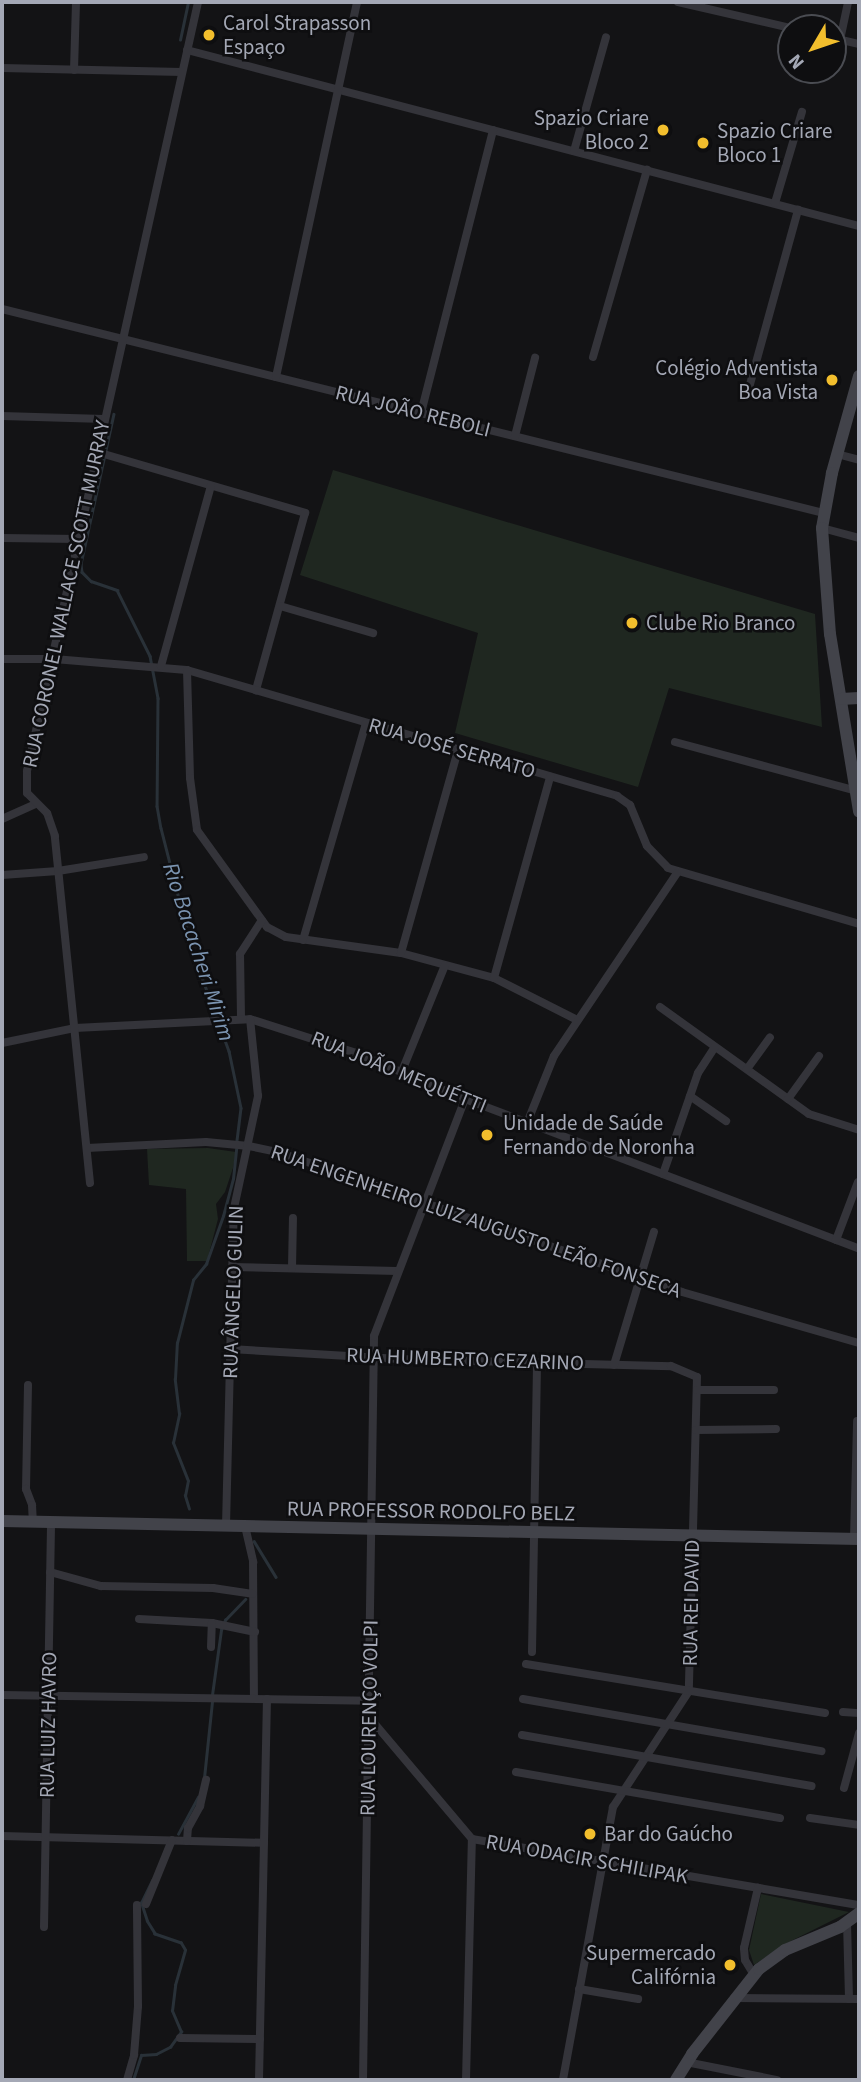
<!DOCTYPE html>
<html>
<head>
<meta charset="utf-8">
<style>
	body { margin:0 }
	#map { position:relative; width:861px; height:2082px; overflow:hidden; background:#131315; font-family:"Source Sans 3",sans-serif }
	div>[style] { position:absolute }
	.green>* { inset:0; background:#1f2720 }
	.stream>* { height:2.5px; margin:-1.25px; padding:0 1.25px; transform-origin:1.25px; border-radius:1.25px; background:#293138 }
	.street>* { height:8px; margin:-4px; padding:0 4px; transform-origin:4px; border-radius:4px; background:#34343a }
	.secondary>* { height:12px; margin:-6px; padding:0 6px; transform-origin:6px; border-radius:6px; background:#42434a }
	.dots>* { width:19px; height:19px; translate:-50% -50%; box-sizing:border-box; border:4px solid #0e0e10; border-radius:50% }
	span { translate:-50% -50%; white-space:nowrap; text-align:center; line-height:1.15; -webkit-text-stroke:5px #0e0e10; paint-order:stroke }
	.poi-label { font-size:21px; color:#a4a8b5 }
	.left { translate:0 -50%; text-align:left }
	.right { translate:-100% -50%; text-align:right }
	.street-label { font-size:21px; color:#a4a8b5 }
	.water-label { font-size:23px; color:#7b94b1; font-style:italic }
	.frame { position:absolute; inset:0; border:4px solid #a4a8b5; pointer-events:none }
	.north { position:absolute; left:777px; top:14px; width:70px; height:70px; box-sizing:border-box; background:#0e0e10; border:2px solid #4a4c52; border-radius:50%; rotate:231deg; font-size:19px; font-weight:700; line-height:28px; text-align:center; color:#a4a8b5 }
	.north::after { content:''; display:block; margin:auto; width:24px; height:32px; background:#f2be2d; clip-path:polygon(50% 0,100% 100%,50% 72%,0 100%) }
</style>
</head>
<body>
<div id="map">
	<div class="green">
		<i style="clip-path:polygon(333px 470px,815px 614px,822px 727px,669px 688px,638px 787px,455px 733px,478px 633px,300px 575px)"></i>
		<i style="clip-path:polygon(208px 1148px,236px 1152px,233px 1168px,225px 1192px,216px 1204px,218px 1219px,207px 1261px,187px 1261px,186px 1189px,149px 1185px,147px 1149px)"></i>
		<i style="clip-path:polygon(761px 1894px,849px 1912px,785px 1944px,754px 1965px,749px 1950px)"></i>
	</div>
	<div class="stream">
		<i style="left:180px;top:40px;width:39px;rotate:-78deg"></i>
		<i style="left:114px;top:414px;width:154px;rotate:102.4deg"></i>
		<i style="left:81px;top:564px;width:8px;rotate:83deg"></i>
		<i style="left:82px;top:572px;width:13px;rotate:45deg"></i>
		<i style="left:91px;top:581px;width:28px;rotate:19deg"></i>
		<i style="left:117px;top:590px;width:74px;rotate:63.4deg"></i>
		<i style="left:150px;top:656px;width:43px;rotate:79.2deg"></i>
		<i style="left:158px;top:698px;width:108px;rotate:90.5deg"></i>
		<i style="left:157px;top:806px;width:22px;rotate:80deg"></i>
		<i style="left:161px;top:828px;width:126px;rotate:75.7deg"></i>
		<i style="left:192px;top:950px;width:108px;rotate:69.9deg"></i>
		<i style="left:229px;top:1051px;width:58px;rotate:78.1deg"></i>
		<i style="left:241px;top:1108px;width:33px;rotate:97deg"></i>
		<i style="left:189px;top:1509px;width:14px;rotate:-107deg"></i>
		<i style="left:185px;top:1496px;width:15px;rotate:-79deg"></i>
		<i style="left:188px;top:1481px;width:41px;rotate:-111.5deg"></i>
		<i style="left:173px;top:1443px;width:30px;rotate:-78deg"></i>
		<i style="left:179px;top:1414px;width:35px;rotate:-97deg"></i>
		<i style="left:175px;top:1379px;width:36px;rotate:-87deg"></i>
		<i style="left:177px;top:1343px;width:65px;rotate:-75.7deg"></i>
		<i style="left:193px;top:1280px;width:21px;rotate:-51deg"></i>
		<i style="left:206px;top:1264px;width:51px;rotate:-70.5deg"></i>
		<i style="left:223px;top:1216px;width:38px;rotate:-75deg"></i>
		<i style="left:233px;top:1179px;width:31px;rotate:-84deg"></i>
		<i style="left:254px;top:1541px;width:42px;rotate:58.6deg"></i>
		<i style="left:212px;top:1695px;width:66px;rotate:-82.1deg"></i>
		<i style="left:221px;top:1630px;width:11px;rotate:-68deg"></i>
		<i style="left:225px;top:1620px;width:29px;rotate:-46deg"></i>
		<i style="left:204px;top:1778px;width:76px;rotate:-84deg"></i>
		<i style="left:178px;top:1834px;width:42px;rotate:-61.6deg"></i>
		<i style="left:133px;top:2080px;width:26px;rotate:-72deg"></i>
		<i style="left:141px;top:2055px;width:15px;rotate:-4deg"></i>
		<i style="left:156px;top:2054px;width:16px;rotate:-27deg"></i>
		<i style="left:170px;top:2047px;width:19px;rotate:-54deg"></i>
		<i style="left:181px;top:2032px;width:23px;rotate:-113deg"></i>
		<i style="left:172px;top:2011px;width:26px;rotate:-83deg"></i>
		<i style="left:175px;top:1985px;width:36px;rotate:-74deg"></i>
		<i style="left:185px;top:1950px;width:8px;rotate:-120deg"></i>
		<i style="left:181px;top:1943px;width:28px;rotate:-161deg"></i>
		<i style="left:155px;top:1934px;width:15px;rotate:-122deg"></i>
		<i style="left:147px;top:1921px;width:19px;rotate:-108deg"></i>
		<i style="left:141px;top:1903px;width:25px;rotate:-64deg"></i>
	</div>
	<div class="street">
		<i style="left:678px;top:2px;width:116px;rotate:13deg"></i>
		<i style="left:833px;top:38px;width:27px;rotate:13deg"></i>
		<i style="left:840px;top:40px;width:39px;rotate:-78deg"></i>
		<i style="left:187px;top:50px;width:695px;rotate:14.68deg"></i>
		<i style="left:2px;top:68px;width:180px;rotate:1.3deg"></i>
		<i style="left:74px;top:70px;width:68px;rotate:-88.3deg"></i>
		<i style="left:574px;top:151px;width:118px;rotate:-74.3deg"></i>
		<i style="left:775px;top:203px;width:95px;rotate:-73.5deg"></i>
		<i style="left:2px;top:309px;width:847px;rotate:13.94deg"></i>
		<i style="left:593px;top:357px;width:195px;rotate:-73.9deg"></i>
		<i style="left:276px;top:377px;width:384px;rotate:-77.8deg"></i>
		<i style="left:749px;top:388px;width:185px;rotate:-74.6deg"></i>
		<i style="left:421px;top:413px;width:292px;rotate:-75.7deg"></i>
		<i style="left:2px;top:416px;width:102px;rotate:1.7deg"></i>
		<i style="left:515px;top:436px;width:81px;rotate:-75.6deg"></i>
		<i style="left:97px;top:452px;width:217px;rotate:16.3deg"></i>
		<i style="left:305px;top:513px;width:184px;rotate:105.5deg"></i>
		<i style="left:837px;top:454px;width:23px;rotate:15deg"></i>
		<i style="left:822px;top:528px;width:38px;rotate:15deg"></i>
		<i style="left:2px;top:538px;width:77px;rotate:0.7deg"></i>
		<i style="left:280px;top:606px;width:97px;rotate:16.2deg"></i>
		<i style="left:2px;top:659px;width:52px"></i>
		<i style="left:54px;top:659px;width:133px;rotate:4.7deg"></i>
		<i style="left:187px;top:670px;width:448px;rotate:16.3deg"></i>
		<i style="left:617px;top:796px;width:16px;rotate:35deg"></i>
		<i style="left:630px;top:805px;width:44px;rotate:67.5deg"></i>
		<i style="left:647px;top:846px;width:30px;rotate:46deg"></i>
		<i style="left:668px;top:868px;width:199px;rotate:16.3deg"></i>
		<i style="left:161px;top:666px;width:187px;rotate:-74.5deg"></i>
		<i style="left:187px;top:670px;width:108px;rotate:88.4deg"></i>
		<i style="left:190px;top:778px;width:52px;rotate:82.3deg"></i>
		<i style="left:197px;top:830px;width:120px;rotate:54.2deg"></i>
		<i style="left:267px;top:927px;width:21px;rotate:28deg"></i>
		<i style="left:286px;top:937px;width:116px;rotate:7.9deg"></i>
		<i style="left:401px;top:953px;width:96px;rotate:15deg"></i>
		<i style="left:494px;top:978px;width:93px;rotate:26.8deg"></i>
		<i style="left:675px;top:742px;width:188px;rotate:15.1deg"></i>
		<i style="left:2px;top:819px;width:37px;rotate:-24deg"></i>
		<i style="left:2px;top:875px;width:56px;rotate:-4.1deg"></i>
		<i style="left:58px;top:871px;width:87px;rotate:-9.2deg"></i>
		<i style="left:303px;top:940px;width:226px;rotate:-73.8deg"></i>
		<i style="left:401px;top:953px;width:211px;rotate:-74.3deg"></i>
		<i style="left:494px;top:978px;width:209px;rotate:-74.4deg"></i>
		<i style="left:660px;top:1007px;width:183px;rotate:35.7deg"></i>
		<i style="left:809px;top:1114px;width:52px;rotate:17.7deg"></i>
		<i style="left:241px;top:1017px;width:63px;rotate:-90.9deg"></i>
		<i style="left:240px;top:954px;width:40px;rotate:-57.1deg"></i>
		<i style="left:2px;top:1043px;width:75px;rotate:-11.6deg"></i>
		<i style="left:75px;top:1028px;width:175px;rotate:-2.9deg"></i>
		<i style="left:250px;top:1019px;width:111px;rotate:17.8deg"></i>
		<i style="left:356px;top:1053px;width:118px;rotate:22.9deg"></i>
		<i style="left:465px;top:1099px;width:422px;rotate:20.8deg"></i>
		<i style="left:747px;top:1069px;width:39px;rotate:-54deg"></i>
		<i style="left:402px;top:1071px;width:114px;rotate:-67.9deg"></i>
		<i style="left:690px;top:1096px;width:44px;rotate:34.8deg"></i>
		<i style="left:788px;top:1099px;width:53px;rotate:-54.2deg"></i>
		<i style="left:527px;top:1123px;width:72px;rotate:-68.1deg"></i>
		<i style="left:554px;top:1056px;width:220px;rotate:-56.1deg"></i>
		<i style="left:87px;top:1148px;width:119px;rotate:-2.9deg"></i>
		<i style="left:206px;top:1142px;width:43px;rotate:5.3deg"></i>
		<i style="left:249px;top:1146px;width:33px;rotate:12deg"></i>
		<i style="left:281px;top:1153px;width:424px;rotate:19.1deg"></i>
		<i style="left:682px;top:1292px;width:184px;rotate:16.1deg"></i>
		<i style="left:663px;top:1174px;width:107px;rotate:-70.9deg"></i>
		<i style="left:698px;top:1073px;width:31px;rotate:-57deg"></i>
		<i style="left:90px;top:1183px;width:349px;rotate:-95.8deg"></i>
		<i style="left:55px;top:836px;width:24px;rotate:-109deg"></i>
		<i style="left:47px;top:813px;width:28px;rotate:-135deg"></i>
		<i style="left:27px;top:793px;width:22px;rotate:-90deg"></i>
		<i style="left:27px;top:771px;width:788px;rotate:-77.46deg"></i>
		<i style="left:836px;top:1240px;width:62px;rotate:-69.2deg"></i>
		<i style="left:232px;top:1267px;width:165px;rotate:1.4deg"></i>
		<i style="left:292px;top:1268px;width:50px;rotate:-88.9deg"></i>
		<i style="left:230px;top:1349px;width:166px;rotate:3.4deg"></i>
		<i style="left:396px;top:1359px;width:275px;rotate:1.5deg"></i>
		<i style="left:671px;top:1366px;width:28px;rotate:23deg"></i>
		<i style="left:697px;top:1377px;width:314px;rotate:91.5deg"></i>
		<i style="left:689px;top:1691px;width:139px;rotate:123.2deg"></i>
		<i style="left:613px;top:1807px;width:278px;rotate:100.4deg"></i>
		<i style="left:614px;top:1365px;width:139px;rotate:-73.3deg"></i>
		<i style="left:28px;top:1385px;width:104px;rotate:91.1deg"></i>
		<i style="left:26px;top:1489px;width:17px;rotate:69deg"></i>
		<i style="left:32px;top:1505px;width:17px;rotate:87deg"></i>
		<i style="left:697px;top:1390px;width:77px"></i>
		<i style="left:696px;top:1430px;width:80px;rotate:-0.7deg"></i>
		<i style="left:226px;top:1526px;width:318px;rotate:-88.6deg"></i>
		<i style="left:234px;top:1208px;width:115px;rotate:-77.9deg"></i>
		<i style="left:258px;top:1096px;width:77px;rotate:-95.9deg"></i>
		<i style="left:245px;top:1526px;width:37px;rotate:77deg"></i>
		<i style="left:253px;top:1562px;width:136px;rotate:89.6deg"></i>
		<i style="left:854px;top:1539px;width:118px;rotate:-88.5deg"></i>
		<i style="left:50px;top:1572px;width:53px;rotate:15.4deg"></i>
		<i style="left:101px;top:1586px;width:112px;rotate:1deg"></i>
		<i style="left:213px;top:1588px;width:40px;rotate:8.5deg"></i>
		<i style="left:139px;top:1619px;width:73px;rotate:3.1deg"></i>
		<i style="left:212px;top:1623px;width:44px;rotate:11.8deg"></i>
		<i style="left:211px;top:1647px;width:24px;rotate:-88deg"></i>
		<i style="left:532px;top:1652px;width:290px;rotate:-89deg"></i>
		<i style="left:526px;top:1664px;width:303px;rotate:9.3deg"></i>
		<i style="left:2px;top:1695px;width:368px;rotate:0.9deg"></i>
		<i style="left:523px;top:1699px;width:303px;rotate:9.9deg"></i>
		<i style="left:843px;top:1712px;width:16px;rotate:4deg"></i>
		<i style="left:369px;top:1717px;width:160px;rotate:49.8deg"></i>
		<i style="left:472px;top:1839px;width:393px;rotate:9.7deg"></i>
		<i style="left:522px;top:1735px;width:294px;rotate:10deg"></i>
		<i style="left:516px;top:1772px;width:268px;rotate:9.9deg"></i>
		<i style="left:844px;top:1788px;width:57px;rotate:-74.7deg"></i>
		<i style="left:810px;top:1818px;width:49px;rotate:8.1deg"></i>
		<i style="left:2px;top:1836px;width:262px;rotate:1.5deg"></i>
		<i style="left:187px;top:1841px;width:13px;rotate:-86deg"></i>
		<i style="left:188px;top:1828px;width:25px;rotate:-61deg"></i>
		<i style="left:200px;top:1806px;width:27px;rotate:-77deg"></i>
		<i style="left:146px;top:1904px;width:69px;rotate:-67.9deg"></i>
		<i style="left:847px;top:1922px;width:77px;rotate:88.5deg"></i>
		<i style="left:44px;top:1927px;width:405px;rotate:-89deg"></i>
		<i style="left:754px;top:1975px;width:17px;rotate:-121deg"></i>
		<i style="left:745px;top:1960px;width:12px;rotate:-95deg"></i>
		<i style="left:744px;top:1948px;width:62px;rotate:-76.9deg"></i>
		<i style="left:579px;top:1989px;width:60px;rotate:9.6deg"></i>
		<i style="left:734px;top:1998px;width:125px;rotate:0.5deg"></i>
		<i style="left:180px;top:2038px;width:80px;rotate:0.7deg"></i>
		<i style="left:686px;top:2062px;width:93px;rotate:11.2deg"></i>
		<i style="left:127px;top:2080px;width:26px;rotate:-74deg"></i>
		<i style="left:134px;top:2055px;width:49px;rotate:-85.3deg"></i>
		<i style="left:138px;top:2006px;width:101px;rotate:-90.6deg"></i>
		<i style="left:259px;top:2080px;width:381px;rotate:-88.8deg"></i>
		<i style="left:363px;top:2080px;width:744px;rotate:-89.15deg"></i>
		<i style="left:374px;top:1336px;width:254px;rotate:-69deg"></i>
		<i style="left:466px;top:2080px;width:241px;rotate:-88.6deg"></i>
	</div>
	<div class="secondary">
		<i style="left:859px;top:376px;width:101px;rotate:105.6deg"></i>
		<i style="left:832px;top:473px;width:56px;rotate:100.3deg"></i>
		<i style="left:822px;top:528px;width:106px;rotate:85.7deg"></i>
		<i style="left:830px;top:634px;width:180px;rotate:80.7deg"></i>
		<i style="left:841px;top:699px;width:18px;rotate:-3deg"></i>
		<i style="left:2px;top:1521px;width:857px;rotate:1.2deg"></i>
		<i style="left:676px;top:2080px;width:31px;rotate:-58deg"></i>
		<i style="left:692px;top:2054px;width:108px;rotate:-51.8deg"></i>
		<i style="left:759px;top:1969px;width:32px;rotate:-36deg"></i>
		<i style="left:785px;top:1950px;width:60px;rotate:-22.7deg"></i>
		<i style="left:840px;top:1927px;width:24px;rotate:-36deg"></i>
	</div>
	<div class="dots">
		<i style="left:209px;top:35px;background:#f2be2d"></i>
		<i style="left:663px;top:130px;background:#f2be2d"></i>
		<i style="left:703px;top:143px;background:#f2be2d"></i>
		<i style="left:832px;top:380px;background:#f2be2d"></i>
		<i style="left:632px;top:623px;background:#f2be2d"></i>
		<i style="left:487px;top:1135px;background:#f2be2d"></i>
		<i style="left:590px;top:1834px;background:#f2be2d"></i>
		<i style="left:730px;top:1965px;background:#f2be2d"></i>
	</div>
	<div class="poi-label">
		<span class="left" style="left:223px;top:35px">Carol Strapasson<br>Espaço</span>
		<span class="right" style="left:649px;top:130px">Spazio Criare<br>Bloco 2</span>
		<span class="left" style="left:717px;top:143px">Spazio Criare<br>Bloco 1</span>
		<span class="right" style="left:818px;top:380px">Colégio Adventista<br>Boa Vista</span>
		<span class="left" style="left:646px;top:623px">Clube Rio Branco</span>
		<span class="left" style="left:503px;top:1135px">Unidade de Saúde<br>Fernando de Noronha</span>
		<span class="left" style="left:604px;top:1834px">Bar do Gaúcho</span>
		<span class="right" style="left:716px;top:1965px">Supermercado<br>Califórnia</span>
	</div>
	<div class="street-label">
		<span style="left:413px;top:411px;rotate:14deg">RUA JOÃO REBOLI</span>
		<span style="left:66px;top:594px;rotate:-78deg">RUA CORONEL WALLACE SCOTT MURRAY</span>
		<span style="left:452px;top:748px;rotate:16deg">RUA JOSÉ SERRATO</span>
		<span style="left:399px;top:1072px;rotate:22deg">RUA JOÃO MEQUÉTTI</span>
		<span style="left:476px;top:1221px;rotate:19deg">RUA ENGENHEIRO LUIZ AUGUSTO LEÃO FONSECA</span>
		<span style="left:233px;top:1292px;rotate:-88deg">RUA ÂNGELO GULIN</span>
		<span style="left:465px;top:1359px;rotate:2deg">RUA HUMBERTO CEZARINO</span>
		<span style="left:431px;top:1511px;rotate:1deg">RUA PROFESSOR RODOLFO BELZ</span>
		<span style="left:691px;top:1603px;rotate:-89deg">RUA REI DAVID</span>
		<span style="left:369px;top:1718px;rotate:-89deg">RUA LOURENÇO VOLPI</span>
		<span style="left:48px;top:1725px;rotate:-89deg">RUA LUIZ HAVRO</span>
		<span style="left:587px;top:1859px;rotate:10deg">RUA ODACIR SCHILIPAK</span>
	</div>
	<div class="water-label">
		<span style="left:198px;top:952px;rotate:72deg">Rio Bacacheri Mirim</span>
	</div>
	<div class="frame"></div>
	<div class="north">N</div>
</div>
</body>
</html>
